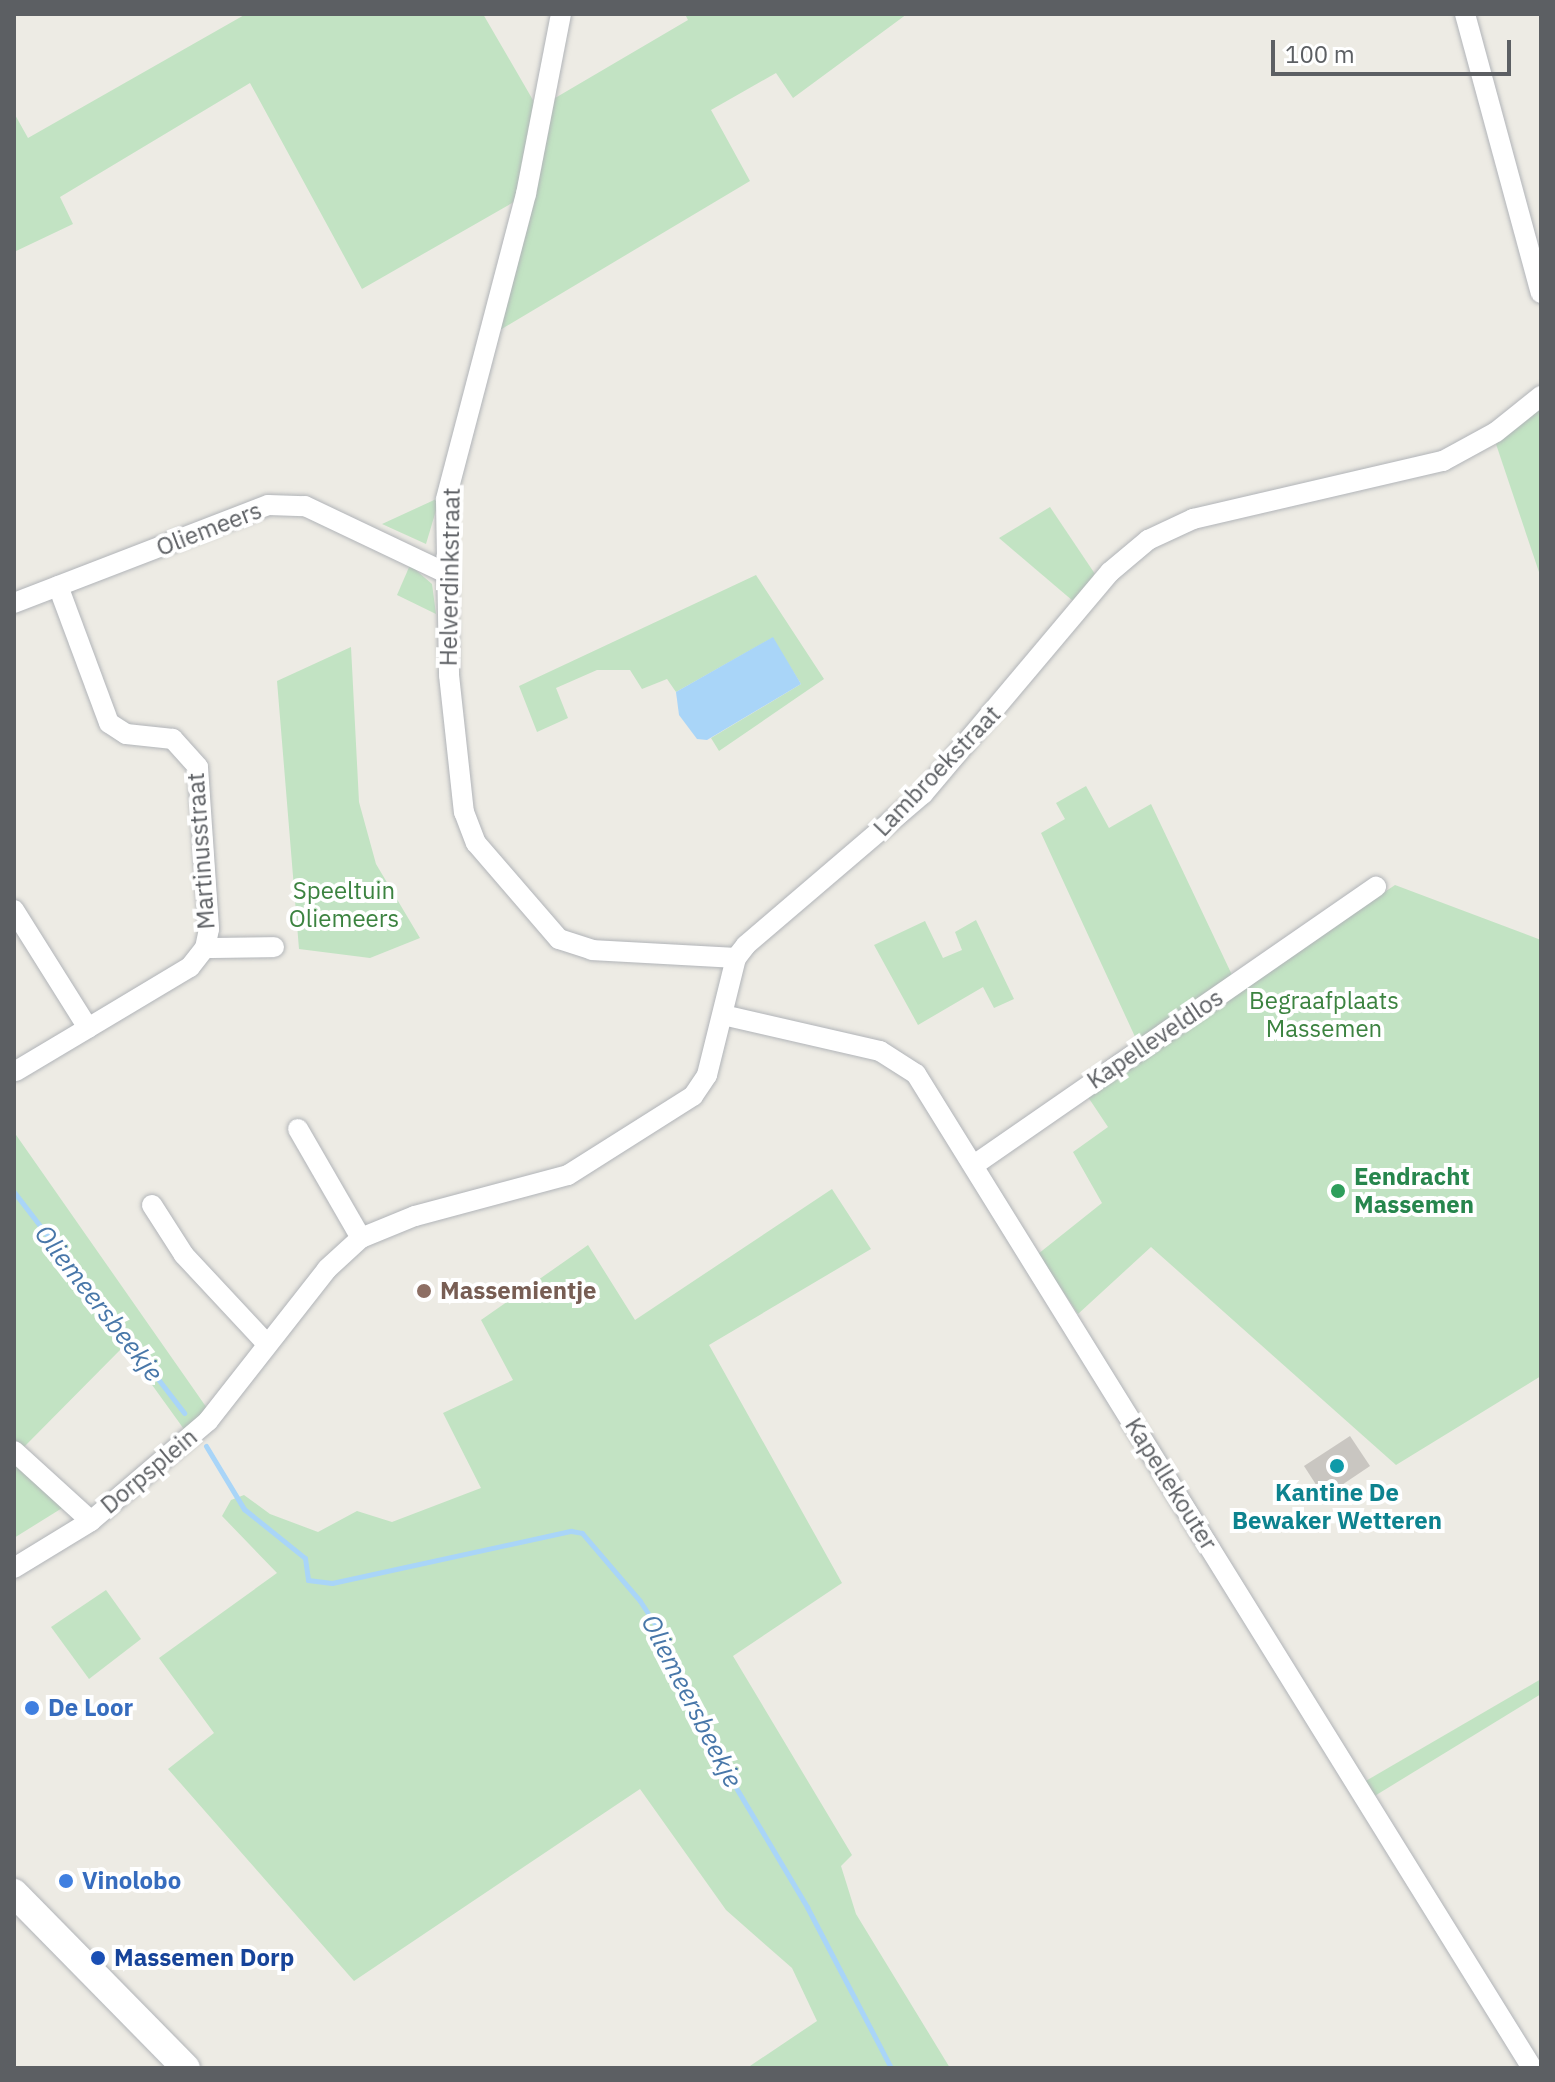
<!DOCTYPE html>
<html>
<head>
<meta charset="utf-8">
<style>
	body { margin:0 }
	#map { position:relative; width:1555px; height:2082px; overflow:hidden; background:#edebe4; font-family:"IBM Plex Sans",sans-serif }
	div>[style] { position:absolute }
	.green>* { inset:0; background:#c2e3c3 }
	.water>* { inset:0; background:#a9d5f8 }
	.stream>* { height:5px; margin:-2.5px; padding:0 2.5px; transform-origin:2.5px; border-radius:2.5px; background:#a9d5f8 }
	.building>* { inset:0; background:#c9c6c1 }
	.roads { filter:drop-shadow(0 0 2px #b1b4b8) drop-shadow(0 0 2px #b1b4b8) }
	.minor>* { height:20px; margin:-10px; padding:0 10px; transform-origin:10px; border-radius:10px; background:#fff }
	.secondary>* { height:28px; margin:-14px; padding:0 14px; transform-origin:14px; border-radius:14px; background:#fff }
	.dots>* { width:22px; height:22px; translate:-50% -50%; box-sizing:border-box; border:4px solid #fff; border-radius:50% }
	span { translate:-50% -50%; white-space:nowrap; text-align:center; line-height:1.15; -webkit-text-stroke:8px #fff; paint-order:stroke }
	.street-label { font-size:24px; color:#5c5f63 }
	.park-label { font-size:24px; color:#3c8340 }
	.leisure-label { font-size:24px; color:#27864d; font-weight:700 }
	.left { translate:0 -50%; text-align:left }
	.education-label { font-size:24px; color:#785e54; font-weight:700 }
	.culture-label { font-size:24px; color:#0d838f; font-weight:700 }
	.shop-label { font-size:24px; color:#366cbe; font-weight:700 }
	.transit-label { font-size:24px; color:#164399; font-weight:700 }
	.water-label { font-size:26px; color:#4877a9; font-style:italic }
	.frame { position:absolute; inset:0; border:16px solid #5c5f63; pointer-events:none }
	.scale { position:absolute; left:1271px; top:40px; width:240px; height:36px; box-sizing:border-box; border:4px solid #5c5f63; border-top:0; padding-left:10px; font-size:24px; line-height:28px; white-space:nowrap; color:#5c5f63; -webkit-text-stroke:6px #fff; paint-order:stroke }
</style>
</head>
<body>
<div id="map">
	<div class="green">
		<i style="clip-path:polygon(246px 14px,483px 14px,537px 107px,519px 199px,362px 289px,250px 83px,60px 197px,73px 224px,14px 252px,14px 113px,28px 138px)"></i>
		<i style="clip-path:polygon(685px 14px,907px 14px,793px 98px,776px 73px,711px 110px,750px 181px,495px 333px,550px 101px,688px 20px)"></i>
		<i style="clip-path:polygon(1541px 406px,1541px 578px,1496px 444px)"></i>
		<i style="clip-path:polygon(440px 497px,426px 544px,382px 524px,432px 501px)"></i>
		<i style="clip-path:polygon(1050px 507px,1095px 574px,1073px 601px,999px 538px)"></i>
		<i style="clip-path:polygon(410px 565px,432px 584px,436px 614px,397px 595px)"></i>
		<i style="clip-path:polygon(756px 575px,824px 679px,719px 751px,711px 738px,801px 684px,772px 638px,676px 692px,667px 679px,642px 689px,630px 670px,597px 670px,556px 688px,568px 718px,537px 732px,519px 686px)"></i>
		<i style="clip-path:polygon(351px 647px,359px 802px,376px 864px,420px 938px,370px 958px,299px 949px,277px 681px)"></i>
		<i style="clip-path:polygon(1086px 786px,1109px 828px,1151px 804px,1233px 977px,1137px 1041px,1041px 833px,1065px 819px,1056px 803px)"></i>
		<i style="clip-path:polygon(1395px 885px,1541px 940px,1541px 1376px,1396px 1465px,1151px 1247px,1078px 1314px,1038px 1254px,1102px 1203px,1073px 1152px,1108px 1127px,1086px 1094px)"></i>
		<i style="clip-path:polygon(976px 920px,1014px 999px,994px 1008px,983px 987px,918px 1025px,874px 945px,925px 921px,943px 958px,962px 950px,955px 932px)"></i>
		<i style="clip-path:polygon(14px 1132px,209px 1411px,186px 1432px,124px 1346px,23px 1448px,14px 1440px)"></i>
		<i style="clip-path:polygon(832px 1189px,871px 1249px,709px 1345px,842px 1583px,733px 1656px,852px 1855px,841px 1866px,856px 1914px,950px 2068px,747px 2068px,817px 2021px,792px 1968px,726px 1910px,640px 1789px,354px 1981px,168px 1769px,214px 1733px,159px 1658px,277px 1573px,222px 1516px,231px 1500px,244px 1495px,270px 1514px,318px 1532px,357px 1511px,392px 1522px,481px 1488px,443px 1413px,513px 1380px,481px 1320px,588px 1245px,635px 1320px)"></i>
		<i style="clip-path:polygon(14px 1455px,67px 1505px,14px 1538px)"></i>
		<i style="clip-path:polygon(106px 1590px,141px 1639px,89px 1679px,51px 1627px)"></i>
		<i style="clip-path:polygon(1541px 1679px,1541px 1694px,1373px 1797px,1364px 1782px)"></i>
	</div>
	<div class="water">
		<i style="clip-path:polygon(773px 637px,801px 684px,707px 740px,697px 739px,679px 715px,676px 692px)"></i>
	</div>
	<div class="stream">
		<i style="left:14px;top:1192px;width:279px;rotate:52.4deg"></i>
		<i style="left:206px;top:1446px;width:74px;rotate:58.9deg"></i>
		<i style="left:244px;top:1509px;width:78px;rotate:38.8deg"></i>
		<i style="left:305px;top:1558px;width:22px;rotate:82deg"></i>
		<i style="left:308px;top:1580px;width:24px;rotate:7deg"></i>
		<i style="left:332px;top:1583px;width:245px;rotate:-12.3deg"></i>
		<i style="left:571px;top:1531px;width:11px;rotate:10deg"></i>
		<i style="left:582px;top:1533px;width:89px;rotate:49.5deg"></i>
		<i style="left:640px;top:1601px;width:48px;rotate:57deg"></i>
		<i style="left:666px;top:1641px;width:106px;rotate:67.3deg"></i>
		<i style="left:707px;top:1739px;width:196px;rotate:59.2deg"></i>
		<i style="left:807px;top:1907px;width:182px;rotate:62.4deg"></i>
	</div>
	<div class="building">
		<i style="clip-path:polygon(1350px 1436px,1370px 1466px,1324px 1497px,1304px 1466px)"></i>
	</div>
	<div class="roads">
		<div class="minor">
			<i style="left:561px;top:14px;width:183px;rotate:101deg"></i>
			<i style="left:526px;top:194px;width:316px;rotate:104.7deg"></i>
			<i style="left:446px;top:500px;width:175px;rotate:89deg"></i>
			<i style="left:449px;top:675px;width:138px;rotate:83.8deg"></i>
			<i style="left:464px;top:812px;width:33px;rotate:69deg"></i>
			<i style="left:476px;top:843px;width:127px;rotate:49.2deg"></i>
			<i style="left:559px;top:939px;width:35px;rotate:18deg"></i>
			<i style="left:592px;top:950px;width:144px;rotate:3.2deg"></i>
			<i style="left:1465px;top:14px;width:289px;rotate:74.8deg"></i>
			<i style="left:14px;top:603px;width:272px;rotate:-21.1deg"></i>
			<i style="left:268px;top:505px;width:37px;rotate:2deg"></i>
			<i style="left:305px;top:506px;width:156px;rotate:25.4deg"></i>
			<i style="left:14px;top:910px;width:139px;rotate:57.9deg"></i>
			<i style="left:88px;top:1028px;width:119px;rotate:-30.9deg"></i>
			<i style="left:190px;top:967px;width:24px;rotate:-52deg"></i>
			<i style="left:205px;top:948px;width:19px;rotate:-78deg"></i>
			<i style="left:209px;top:929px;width:162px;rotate:-93.9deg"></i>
			<i style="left:198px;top:767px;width:38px;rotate:-132deg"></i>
			<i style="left:173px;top:739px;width:47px;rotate:-173.9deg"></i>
			<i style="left:126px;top:734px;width:20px;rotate:-147deg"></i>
			<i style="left:109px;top:723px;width:146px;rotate:-110.4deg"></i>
			<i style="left:205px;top:948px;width:69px;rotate:-0.8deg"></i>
			<i style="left:723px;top:1015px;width:161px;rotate:12.9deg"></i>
			<i style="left:880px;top:1051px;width:43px;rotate:32.6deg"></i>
			<i style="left:916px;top:1074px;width:1169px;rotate:58.21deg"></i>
			<i style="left:16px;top:1071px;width:84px;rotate:-30.8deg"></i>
			<i style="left:298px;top:1129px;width:126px;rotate:60deg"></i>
			<i style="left:974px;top:1165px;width:489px;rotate:-34.7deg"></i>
			<i style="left:152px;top:1205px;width:59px;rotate:57.4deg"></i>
			<i style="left:184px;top:1255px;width:120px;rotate:47deg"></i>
			<i style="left:14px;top:1451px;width:104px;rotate:42.3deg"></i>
			<i style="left:14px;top:1568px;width:90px;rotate:-31.4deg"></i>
			<i style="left:91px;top:1521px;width:154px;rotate:-40.5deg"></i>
			<i style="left:208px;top:1421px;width:193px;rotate:-51.9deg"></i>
			<i style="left:327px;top:1269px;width:46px;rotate:-42.4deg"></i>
			<i style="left:361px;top:1238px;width:58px;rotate:-22.2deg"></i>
			<i style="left:415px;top:1216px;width:158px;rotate:-15deg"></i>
			<i style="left:568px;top:1175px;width:148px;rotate:-32.3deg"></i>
			<i style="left:693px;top:1096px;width:25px;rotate:-56deg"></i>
			<i style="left:707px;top:1075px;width:121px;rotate:-76.1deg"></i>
			<i style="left:736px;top:958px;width:16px;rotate:-52deg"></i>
			<i style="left:746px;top:945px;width:233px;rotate:-40.5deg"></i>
			<i style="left:923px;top:794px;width:290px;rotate:-49.9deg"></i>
			<i style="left:1110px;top:572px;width:50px;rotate:-40.1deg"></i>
			<i style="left:1148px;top:540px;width:50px;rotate:-25deg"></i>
			<i style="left:1193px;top:519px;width:257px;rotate:-13.1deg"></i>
			<i style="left:1443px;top:461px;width:60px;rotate:-28.7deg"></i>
			<i style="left:1496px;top:432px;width:58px;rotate:-38.7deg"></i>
		</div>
		<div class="secondary">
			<i style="left:14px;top:1893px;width:245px;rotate:45.5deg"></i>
		</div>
	</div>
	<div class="dots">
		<i style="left:1338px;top:1191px;background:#2e9e5b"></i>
		<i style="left:424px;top:1291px;background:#8d6e63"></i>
		<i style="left:1337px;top:1466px;background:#0f9aa8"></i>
		<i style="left:32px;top:1708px;background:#3f7fe0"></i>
		<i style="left:66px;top:1881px;background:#3f7fe0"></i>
		<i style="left:98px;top:1958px;background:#1a4fb4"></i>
	</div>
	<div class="street-label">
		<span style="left:209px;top:529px;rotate:-21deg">Oliemeers</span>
		<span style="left:450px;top:577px;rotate:-89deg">Helverdinkstraat</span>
		<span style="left:937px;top:771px;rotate:-46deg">Lambroekstraat</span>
		<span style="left:201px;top:851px;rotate:-94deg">Martinusstraat</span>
		<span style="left:1155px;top:1039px;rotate:-34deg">Kapelleveldlos</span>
		<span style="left:149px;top:1471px;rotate:-40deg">Dorpsplein</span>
		<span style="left:1171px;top:1484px;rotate:58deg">Kapellekouter</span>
	</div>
	<div class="park-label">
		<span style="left:344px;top:905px">Speeltuin<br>Oliemeers</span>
		<span style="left:1324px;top:1015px">Begraafplaats<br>Massemen</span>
	</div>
	<div class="leisure-label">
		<span class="left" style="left:1354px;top:1191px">Eendracht<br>Massemen</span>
	</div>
	<div class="education-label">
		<span class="left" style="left:440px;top:1291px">Massemientje</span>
	</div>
	<div class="culture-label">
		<span style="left:1337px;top:1507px">Kantine De<br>Bewaker Wetteren</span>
	</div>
	<div class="shop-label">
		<span class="left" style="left:48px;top:1708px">De Loor</span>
		<span class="left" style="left:82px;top:1881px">Vinolobo</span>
	</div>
	<div class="transit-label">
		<span class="left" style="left:114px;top:1958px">Massemen Dorp</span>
	</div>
	<div class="water-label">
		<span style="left:99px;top:1303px;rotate:52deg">Oliemeersbeekje</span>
		<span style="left:692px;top:1701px;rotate:63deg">Oliemeersbeekje</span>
	</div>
	<div class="frame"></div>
	<div class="scale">100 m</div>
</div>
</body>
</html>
